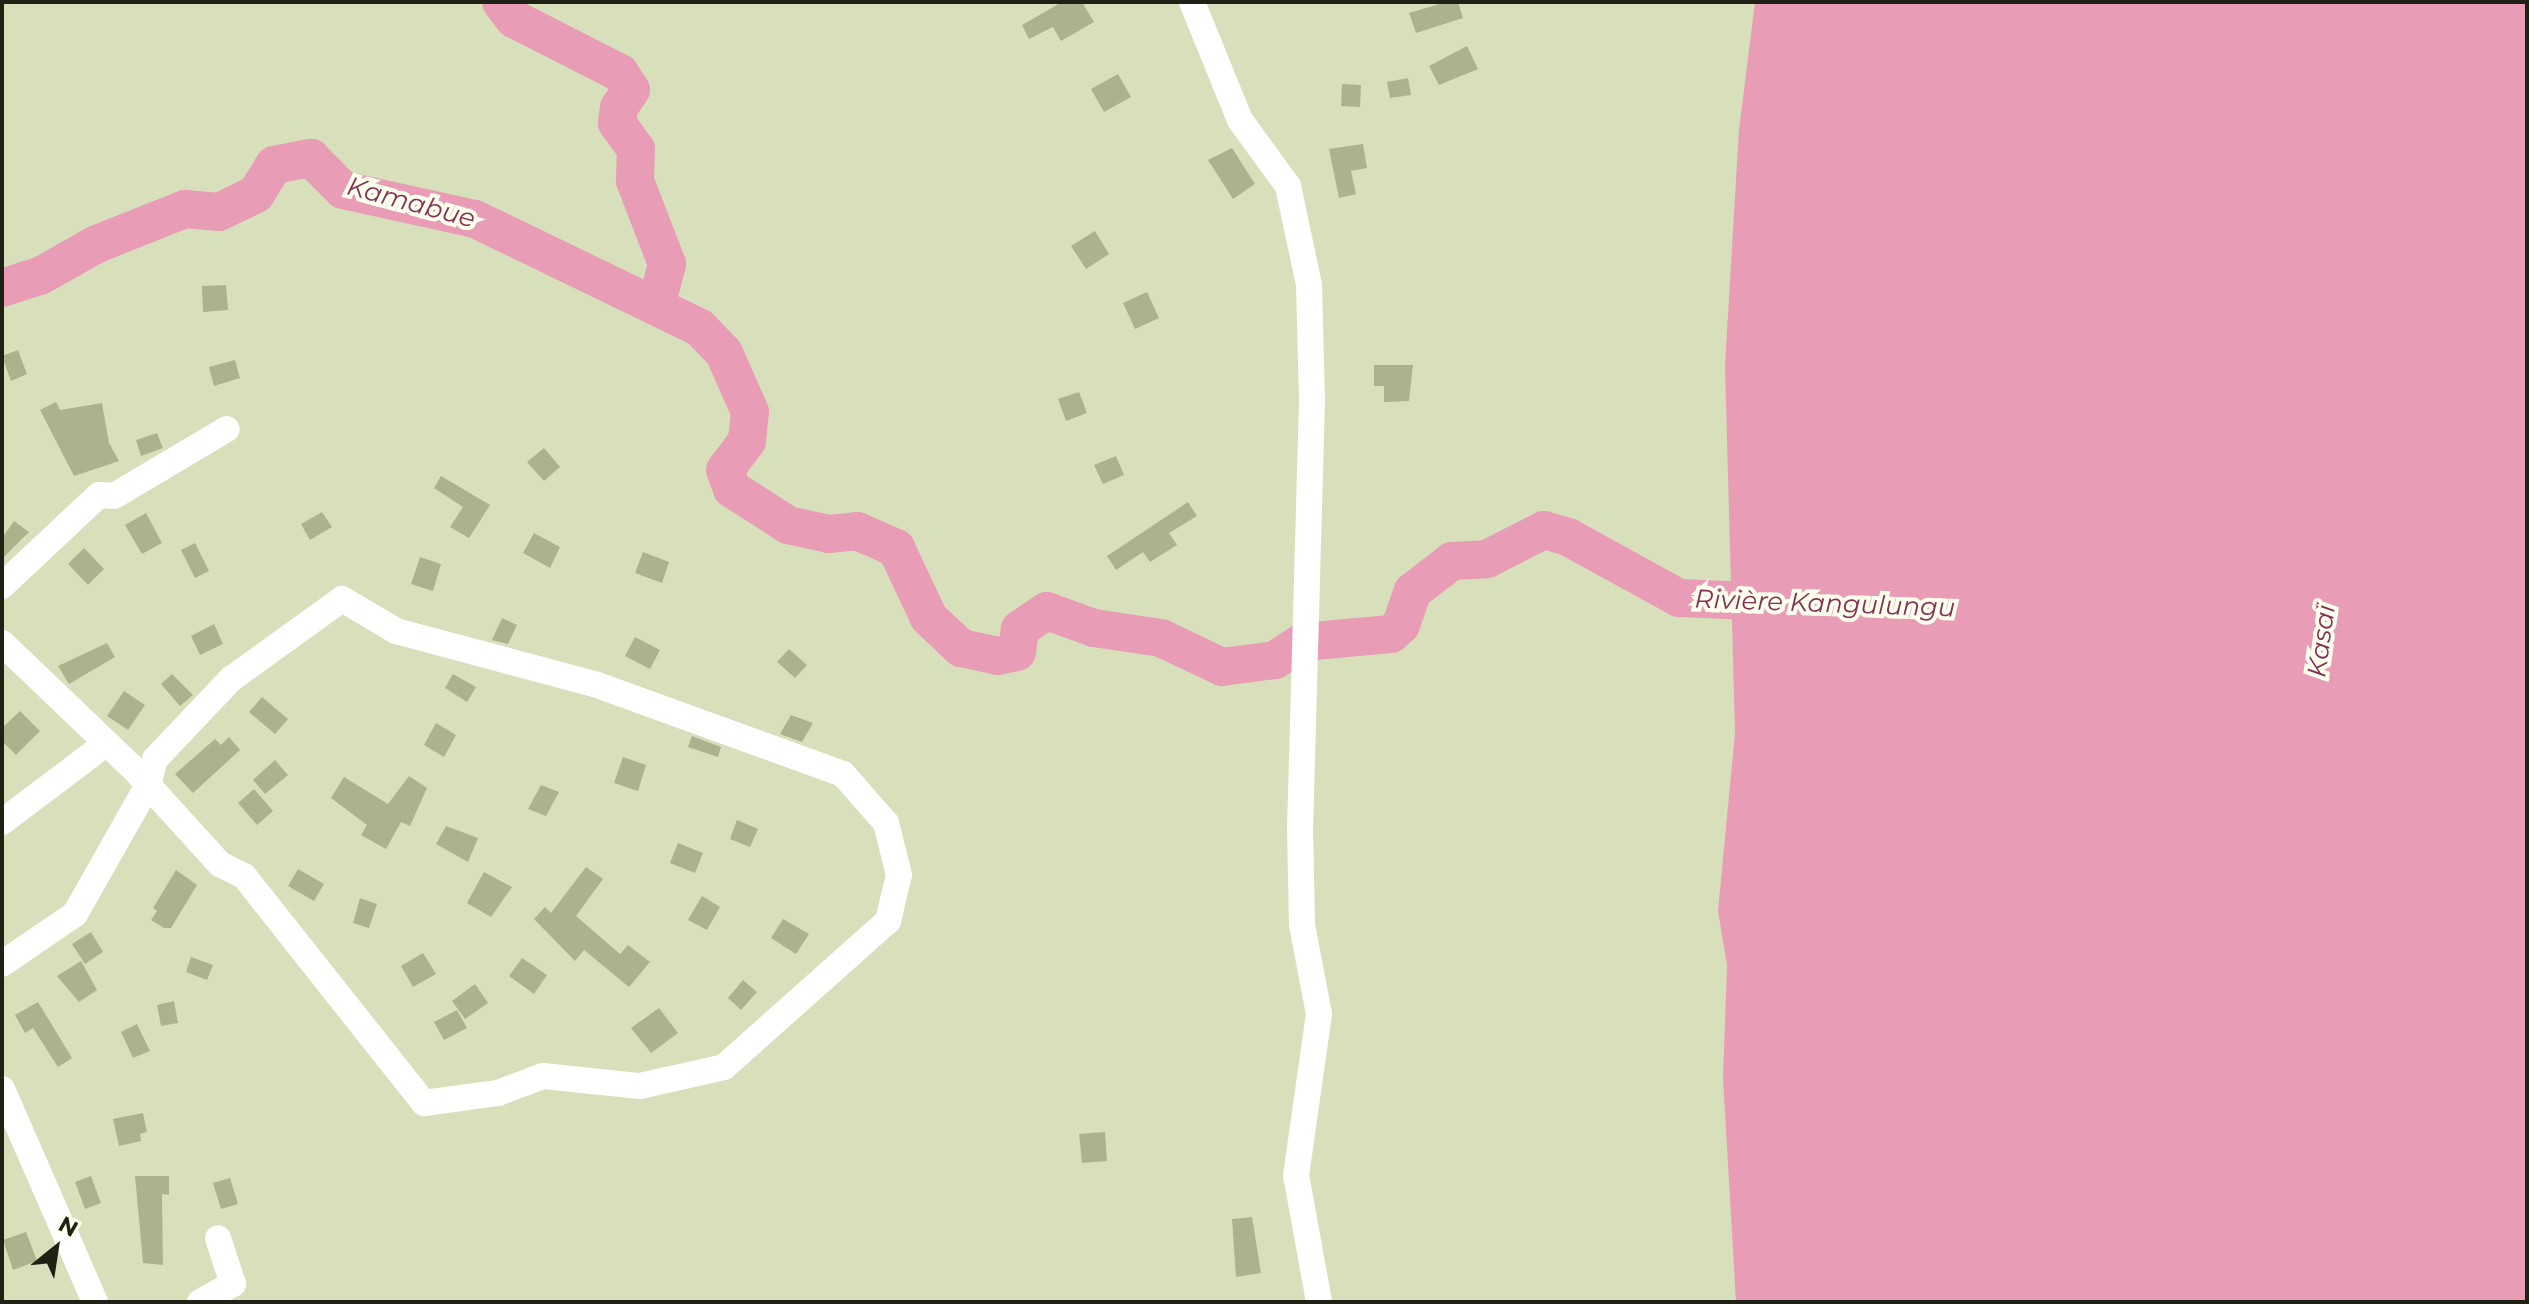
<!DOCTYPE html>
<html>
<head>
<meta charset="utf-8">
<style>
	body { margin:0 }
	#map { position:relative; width:2529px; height:1304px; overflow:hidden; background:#d8e0bb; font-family:Montserrat,sans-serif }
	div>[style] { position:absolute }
	.water>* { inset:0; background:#e89cb6 }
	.river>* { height:38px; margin:-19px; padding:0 19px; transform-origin:19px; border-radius:19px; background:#e89cb6 }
	.building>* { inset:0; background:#abb28e }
	.minor>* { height:26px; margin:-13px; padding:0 13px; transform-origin:13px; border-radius:13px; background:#fff }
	span { translate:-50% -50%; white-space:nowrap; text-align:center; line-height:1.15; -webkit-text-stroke:8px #fbffec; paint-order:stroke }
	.water-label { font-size:26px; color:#872f54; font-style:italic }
	.frame { position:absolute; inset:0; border:4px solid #1e2113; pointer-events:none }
	.north { position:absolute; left:16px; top:1208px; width:80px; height:80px; -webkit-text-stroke:6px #fbffec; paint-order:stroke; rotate:30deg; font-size:22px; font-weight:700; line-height:32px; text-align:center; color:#1e2113 }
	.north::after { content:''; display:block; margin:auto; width:28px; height:36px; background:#1e2113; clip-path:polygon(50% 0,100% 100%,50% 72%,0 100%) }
</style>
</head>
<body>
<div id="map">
	<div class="water">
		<i style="clip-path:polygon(1755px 2px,2527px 2px,2527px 1302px,1736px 1302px,1723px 1078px,1727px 965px,1718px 911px,1735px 733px,1725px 365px,1739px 130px)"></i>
	</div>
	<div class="river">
		<i style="left:501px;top:2px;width:21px;rotate:53deg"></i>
		<i style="left:514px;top:19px;width:119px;rotate:27deg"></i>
		<i style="left:620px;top:73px;width:20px;rotate:57deg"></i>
		<i style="left:631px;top:90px;width:22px;rotate:124deg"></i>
		<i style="left:619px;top:108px;width:15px;rotate:98deg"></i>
		<i style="left:617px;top:123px;width:32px;rotate:54deg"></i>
		<i style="left:636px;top:149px;width:32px;rotate:92deg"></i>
		<i style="left:635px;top:181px;width:89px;rotate:68.9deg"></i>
		<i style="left:667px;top:264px;width:44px;rotate:104.3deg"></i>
		<i style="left:2px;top:288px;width:40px;rotate:-18deg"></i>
		<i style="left:40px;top:276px;width:65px;rotate:-29.3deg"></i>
		<i style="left:97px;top:244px;width:95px;rotate:-21.7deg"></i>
		<i style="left:185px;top:209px;width:34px;rotate:5deg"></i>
		<i style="left:219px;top:212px;width:41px;rotate:-25.9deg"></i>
		<i style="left:256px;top:194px;width:34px;rotate:-58deg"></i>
		<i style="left:274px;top:165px;width:38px;rotate:-11deg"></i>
		<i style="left:311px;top:158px;width:45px;rotate:45deg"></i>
		<i style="left:343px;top:190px;width:135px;rotate:12.4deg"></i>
		<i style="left:475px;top:219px;width:250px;rotate:25.8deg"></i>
		<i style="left:700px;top:328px;width:35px;rotate:46deg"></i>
		<i style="left:724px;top:353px;width:64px;rotate:66.2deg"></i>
		<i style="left:750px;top:412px;width:29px;rotate:96deg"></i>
		<i style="left:747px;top:441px;width:36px;rotate:127deg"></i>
		<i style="left:725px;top:470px;width:20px;rotate:70deg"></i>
		<i style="left:732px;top:489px;width:67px;rotate:32.7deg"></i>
		<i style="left:788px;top:525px;width:42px;rotate:12.4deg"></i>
		<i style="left:829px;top:534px;width:28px;rotate:-6deg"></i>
		<i style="left:857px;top:531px;width:43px;rotate:23.6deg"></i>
		<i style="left:896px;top:548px;width:77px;rotate:64.8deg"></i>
		<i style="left:929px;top:618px;width:44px;rotate:43.2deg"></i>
		<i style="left:961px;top:648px;width:38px;rotate:12deg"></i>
		<i style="left:998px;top:656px;width:19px;rotate:-12deg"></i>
		<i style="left:1017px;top:652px;width:23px;rotate:-83deg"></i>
		<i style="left:1020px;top:629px;width:32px;rotate:-34deg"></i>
		<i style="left:1047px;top:611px;width:50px;rotate:19.9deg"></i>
		<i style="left:1094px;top:628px;width:68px;rotate:8.5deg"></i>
		<i style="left:1161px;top:638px;width:68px;rotate:25.4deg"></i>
		<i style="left:1222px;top:667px;width:53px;rotate:-7.5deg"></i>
		<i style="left:1275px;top:660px;width:33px;rotate:-33deg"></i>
		<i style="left:1303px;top:642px;width:88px;rotate:-5.2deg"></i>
		<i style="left:1391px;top:634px;width:13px;rotate:-42deg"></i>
		<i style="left:1401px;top:625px;width:36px;rotate:-71deg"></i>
		<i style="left:1413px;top:591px;width:49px;rotate:-37.6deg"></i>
		<i style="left:1452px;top:561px;width:35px;rotate:-3deg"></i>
		<i style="left:1487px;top:559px;width:64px;rotate:-27deg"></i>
		<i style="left:1544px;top:530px;width:25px;rotate:16deg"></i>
		<i style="left:1568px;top:537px;width:127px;rotate:28.8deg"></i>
		<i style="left:1679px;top:598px;width:100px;rotate:2.3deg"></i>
	</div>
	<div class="building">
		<i style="clip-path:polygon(1062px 2px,1082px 2px,1094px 22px,1061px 41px,1053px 27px,1029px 39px,1022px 25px)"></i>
		<i style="clip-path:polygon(1446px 2px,1458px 2px,1463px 18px,1416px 33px,1409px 13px)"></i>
		<i style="clip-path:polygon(1467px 46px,1478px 69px,1439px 85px,1429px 66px)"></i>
		<i style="clip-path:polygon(1118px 74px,1131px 97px,1104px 112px,1091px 89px)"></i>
		<i style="clip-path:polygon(1408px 78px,1411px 95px,1390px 98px,1387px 82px)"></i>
		<i style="clip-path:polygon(1342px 84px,1361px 85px,1360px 107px,1341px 106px)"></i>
		<i style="clip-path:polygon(1363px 144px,1367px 168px,1351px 171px,1356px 194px,1339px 198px,1329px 149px)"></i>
		<i style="clip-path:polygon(1232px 148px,1255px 184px,1233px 199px,1208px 160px)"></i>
		<i style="clip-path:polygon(1095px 231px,1109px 254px,1086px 269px,1071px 246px)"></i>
		<i style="clip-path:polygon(226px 285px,228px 310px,203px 312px,202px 286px)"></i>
		<i style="clip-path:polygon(1147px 292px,1159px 318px,1135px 329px,1123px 303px)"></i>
		<i style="clip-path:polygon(18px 350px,27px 374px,11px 381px,2px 356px)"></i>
		<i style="clip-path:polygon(235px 360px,240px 378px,214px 386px,209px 367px)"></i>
		<i style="clip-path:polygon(1374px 365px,1413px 365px,1409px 401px,1384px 402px,1384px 386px,1374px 386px)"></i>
		<i style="clip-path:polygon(1079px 392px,1087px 413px,1066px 421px,1058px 399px)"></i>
		<i style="clip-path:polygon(56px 402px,60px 410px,102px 403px,109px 443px,119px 461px,74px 476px,40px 410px)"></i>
		<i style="clip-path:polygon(157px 433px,163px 448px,141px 456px,136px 440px)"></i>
		<i style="clip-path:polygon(544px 448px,560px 467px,544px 481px,527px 462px)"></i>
		<i style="clip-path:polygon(1116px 456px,1124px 475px,1103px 484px,1094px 465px)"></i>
		<i style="clip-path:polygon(441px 476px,490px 505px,469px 538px,450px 527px,463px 507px,434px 488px)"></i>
		<i style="clip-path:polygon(1188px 502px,1197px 516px,1169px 533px,1177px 545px,1150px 562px,1143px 552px,1116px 570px,1107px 556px)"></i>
		<i style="clip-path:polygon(322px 512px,332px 527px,310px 540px,301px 524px)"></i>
		<i style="clip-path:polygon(146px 513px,162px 543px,142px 554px,125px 525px)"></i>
		<i style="clip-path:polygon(14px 521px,29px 532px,2px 559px,2px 538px)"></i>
		<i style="clip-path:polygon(534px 533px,560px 547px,550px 568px,523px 553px)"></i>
		<i style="clip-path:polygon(195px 543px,209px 571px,195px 578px,181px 550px)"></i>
		<i style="clip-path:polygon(84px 548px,104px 569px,88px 585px,68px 564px)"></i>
		<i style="clip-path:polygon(643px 552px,669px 562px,662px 583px,635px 573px)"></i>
		<i style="clip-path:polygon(420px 557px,441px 564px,433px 591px,411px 584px)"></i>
		<i style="clip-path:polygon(502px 618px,517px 625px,508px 644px,492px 640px)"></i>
		<i style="clip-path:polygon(214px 624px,223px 644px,200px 655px,191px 636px)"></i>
		<i style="clip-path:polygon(635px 637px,660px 650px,650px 669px,625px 656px)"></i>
		<i style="clip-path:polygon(107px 643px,115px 657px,69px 684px,58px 666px)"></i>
		<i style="clip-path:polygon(789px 649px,807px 665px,795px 678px,777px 662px)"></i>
		<i style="clip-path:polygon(172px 674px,193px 695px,180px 706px,161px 684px)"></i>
		<i style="clip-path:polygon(453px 674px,476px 687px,467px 702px,445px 688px)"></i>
		<i style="clip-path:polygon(124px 691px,145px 705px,128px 730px,107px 716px)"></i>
		<i style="clip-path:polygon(262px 697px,288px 719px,275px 734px,249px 712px)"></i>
		<i style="clip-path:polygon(20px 711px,40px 731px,16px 755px,2px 741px,2px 728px)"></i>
		<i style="clip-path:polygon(791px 715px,813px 723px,802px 742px,780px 734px)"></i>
		<i style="clip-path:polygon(436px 723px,456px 735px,444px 757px,424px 745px)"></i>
		<i style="clip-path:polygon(692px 736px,721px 747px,718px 757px,688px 747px)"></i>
		<i style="clip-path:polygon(229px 737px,240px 750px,193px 793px,175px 774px,215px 739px,221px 745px)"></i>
		<i style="clip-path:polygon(623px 757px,646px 765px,638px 791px,614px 783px)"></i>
		<i style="clip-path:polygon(275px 760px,288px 775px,265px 794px,253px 780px)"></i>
		<i style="clip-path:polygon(409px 776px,427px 788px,410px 826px,401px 822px,386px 849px,361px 835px,367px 825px,331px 798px,344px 777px,388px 804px)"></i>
		<i style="clip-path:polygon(541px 785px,559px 792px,546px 816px,528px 809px)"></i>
		<i style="clip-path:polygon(254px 789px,273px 811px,257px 825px,238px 803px)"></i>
		<i style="clip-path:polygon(737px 820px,758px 829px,750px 847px,730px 839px)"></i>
		<i style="clip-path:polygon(446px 826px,478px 838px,468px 862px,436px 844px)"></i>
		<i style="clip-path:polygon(678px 843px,703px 853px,695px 873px,670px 863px)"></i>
		<i style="clip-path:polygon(586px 867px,603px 879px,576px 916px,620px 954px,628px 945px,650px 962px,629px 987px,584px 950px,575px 961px,534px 919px,545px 907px,551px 913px)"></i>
		<i style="clip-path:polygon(298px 869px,324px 884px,314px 901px,288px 886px)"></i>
		<i style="clip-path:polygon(176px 870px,197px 885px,171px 928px,164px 928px,151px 920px,157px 911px,153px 908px)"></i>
		<i style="clip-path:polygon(484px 872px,512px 887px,491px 917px,467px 903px)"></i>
		<i style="clip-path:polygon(702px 896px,720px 907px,707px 930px,688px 920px)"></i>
		<i style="clip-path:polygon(360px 898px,377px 904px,369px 928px,353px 923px)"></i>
		<i style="clip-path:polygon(783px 919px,809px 934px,796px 954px,771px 938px)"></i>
		<i style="clip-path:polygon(91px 932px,103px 952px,85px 964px,72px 944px)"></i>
		<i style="clip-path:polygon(423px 953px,436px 974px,413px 987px,401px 966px)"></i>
		<i style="clip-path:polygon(191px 957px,213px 965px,207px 980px,186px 972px)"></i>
		<i style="clip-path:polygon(522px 958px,547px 975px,534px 994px,509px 976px)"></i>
		<i style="clip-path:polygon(81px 961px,97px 990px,79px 1002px,57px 976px)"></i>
		<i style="clip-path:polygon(743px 980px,757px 992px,741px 1010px,728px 998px)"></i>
		<i style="clip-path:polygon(475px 984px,488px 1003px,465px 1019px,452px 1001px)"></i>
		<i style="clip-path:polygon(174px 1001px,178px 1023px,161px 1026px,157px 1005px)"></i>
		<i style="clip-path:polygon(38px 1002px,72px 1058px,58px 1067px,33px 1028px,25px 1033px,15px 1015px)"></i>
		<i style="clip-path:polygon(659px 1008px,678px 1033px,651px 1053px,631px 1028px)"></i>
		<i style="clip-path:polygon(457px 1010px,467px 1028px,444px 1040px,434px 1022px)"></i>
		<i style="clip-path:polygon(137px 1024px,150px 1051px,133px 1058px,121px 1032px)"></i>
		<i style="clip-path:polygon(143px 1113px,147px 1132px,140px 1134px,141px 1141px,119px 1146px,113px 1119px)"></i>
		<i style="clip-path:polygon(1105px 1132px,1107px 1161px,1082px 1163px,1079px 1134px)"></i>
		<i style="clip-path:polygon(91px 1176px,101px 1203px,85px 1209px,75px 1182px)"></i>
		<i style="clip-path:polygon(135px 1176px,169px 1176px,169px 1195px,162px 1194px,163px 1265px,143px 1263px)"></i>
		<i style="clip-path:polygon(230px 1178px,238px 1204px,221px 1209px,213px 1183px)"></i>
		<i style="clip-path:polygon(1252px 1217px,1261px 1273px,1236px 1277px,1232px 1219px)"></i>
		<i style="clip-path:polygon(26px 1232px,37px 1261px,13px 1270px,3px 1240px)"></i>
	</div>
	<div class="minor">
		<i style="left:1192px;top:2px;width:127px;rotate:67.9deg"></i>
		<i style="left:1240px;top:120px;width:82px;rotate:54deg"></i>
		<i style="left:1288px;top:186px;width:101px;rotate:78deg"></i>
		<i style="left:1309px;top:285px;width:115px;rotate:88.5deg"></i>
		<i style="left:1312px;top:400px;width:428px;rotate:91.6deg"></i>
		<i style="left:1300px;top:828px;width:97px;rotate:88.8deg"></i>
		<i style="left:1302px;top:925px;width:91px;rotate:79.2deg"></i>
		<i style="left:1319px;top:1014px;width:163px;rotate:98.1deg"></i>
		<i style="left:1296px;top:1175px;width:129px;rotate:79.7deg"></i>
		<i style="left:2px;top:586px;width:133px;rotate:-43.2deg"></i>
		<i style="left:99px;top:495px;width:15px;rotate:4deg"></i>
		<i style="left:114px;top:496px;width:131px;rotate:-30.7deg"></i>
		<i style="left:2px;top:643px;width:184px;rotate:43.7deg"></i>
		<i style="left:135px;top:770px;width:20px;rotate:49deg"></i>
		<i style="left:148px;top:785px;width:107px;rotate:47.7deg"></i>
		<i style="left:220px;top:864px;width:27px;rotate:27deg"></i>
		<i style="left:244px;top:876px;width:290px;rotate:51.6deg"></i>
		<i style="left:424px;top:1103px;width:75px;rotate:-7.7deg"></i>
		<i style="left:498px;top:1093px;width:48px;rotate:-20.7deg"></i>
		<i style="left:543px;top:1076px;width:98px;rotate:5.9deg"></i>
		<i style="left:640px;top:1086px;width:86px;rotate:-12.7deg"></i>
		<i style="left:724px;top:1067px;width:220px;rotate:-41.7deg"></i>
		<i style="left:888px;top:921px;width:47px;rotate:-76.6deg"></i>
		<i style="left:899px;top:875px;width:54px;rotate:-104deg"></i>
		<i style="left:886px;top:823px;width:65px;rotate:-131.3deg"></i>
		<i style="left:843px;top:774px;width:265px;rotate:-160.1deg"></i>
		<i style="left:594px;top:684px;width:205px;rotate:-165deg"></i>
		<i style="left:396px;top:631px;width:63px;rotate:-149.3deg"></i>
		<i style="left:342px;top:599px;width:137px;rotate:144.2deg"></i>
		<i style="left:231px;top:679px;width:110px;rotate:133.5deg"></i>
		<i style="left:155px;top:759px;width:27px;rotate:105deg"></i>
		<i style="left:148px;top:785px;width:148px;rotate:119.5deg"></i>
		<i style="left:75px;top:914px;width:88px;rotate:145.6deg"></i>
		<i style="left:2px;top:822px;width:128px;rotate:-37deg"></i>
		<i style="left:2px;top:1089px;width:232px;rotate:66.4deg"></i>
		<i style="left:200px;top:1302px;width:38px;rotate:-29deg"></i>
		<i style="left:233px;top:1284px;width:48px;rotate:-108.1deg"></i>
	</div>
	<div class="water-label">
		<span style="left:411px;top:203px;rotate:15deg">Kamabue</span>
		<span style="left:1825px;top:604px;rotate:2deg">Rivière Kangulungu</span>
		<span style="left:2322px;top:641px;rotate:-82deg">Kasaï</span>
	</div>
	<div class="frame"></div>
	<div class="north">N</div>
</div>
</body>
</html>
